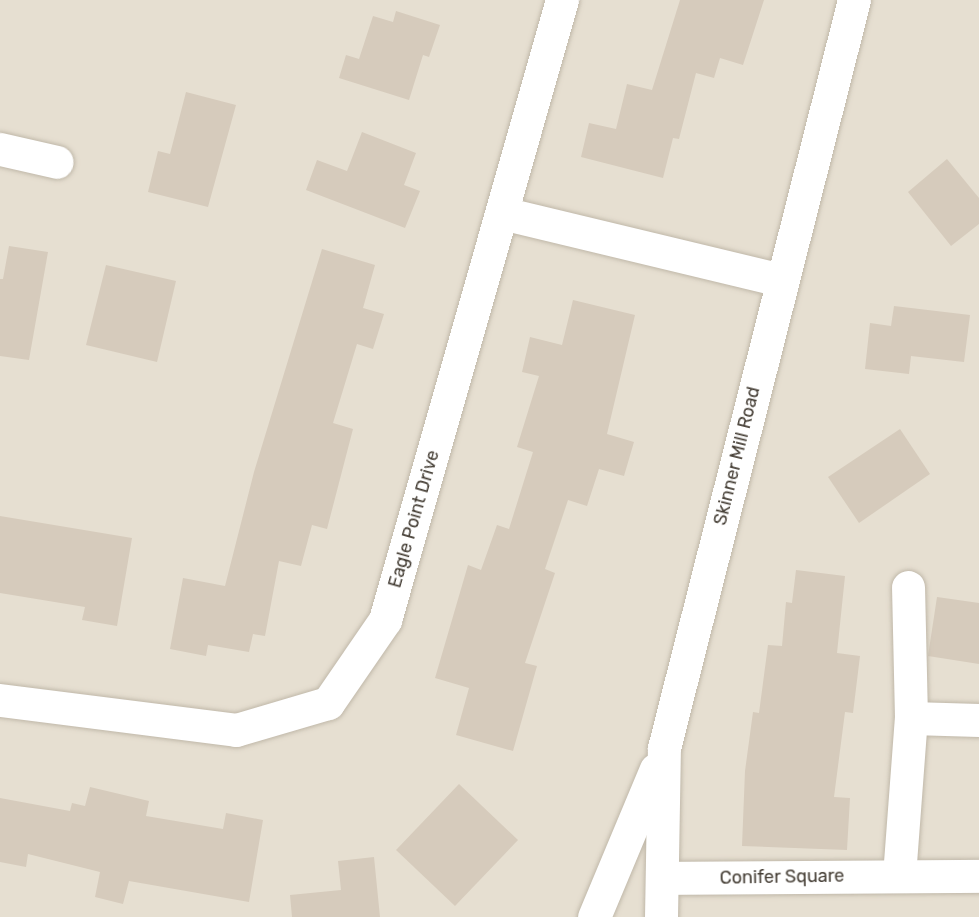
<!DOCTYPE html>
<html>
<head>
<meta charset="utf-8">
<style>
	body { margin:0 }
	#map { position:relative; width:979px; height:917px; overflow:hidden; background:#f2ede3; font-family:Rubik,sans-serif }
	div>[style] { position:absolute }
	.residential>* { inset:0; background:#e6dfd1 }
	.building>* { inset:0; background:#d6cbbc }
	.roads { filter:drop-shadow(0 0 2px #c0b8a9) drop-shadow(0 0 2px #c0b8a9) }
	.minor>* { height:33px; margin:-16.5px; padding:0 16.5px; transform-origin:16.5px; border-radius:16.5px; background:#fff }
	span { translate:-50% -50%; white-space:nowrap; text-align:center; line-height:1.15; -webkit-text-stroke:4.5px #fff; paint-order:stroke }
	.street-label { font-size:18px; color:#443d34 }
</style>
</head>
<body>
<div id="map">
	<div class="residential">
		<i style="clip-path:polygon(0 0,979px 0,979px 917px,0 917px)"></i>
	</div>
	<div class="building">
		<i style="clip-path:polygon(680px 0,764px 0,743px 65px,720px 58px,714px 78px,696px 73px,679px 139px,673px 138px,663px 178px,581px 157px,589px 123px,616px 129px,627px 84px,652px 90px)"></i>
		<i style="clip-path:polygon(396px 11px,440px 25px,429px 57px,423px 55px,409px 100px,339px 78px,346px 55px,359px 59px,373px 16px,393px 22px)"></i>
		<i style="clip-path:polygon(186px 92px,236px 105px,208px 207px,148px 192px,158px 151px,170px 154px)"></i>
		<i style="clip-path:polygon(362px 132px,416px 153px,404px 185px,420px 191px,405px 228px,306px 190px,317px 160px,347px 171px)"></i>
		<i style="clip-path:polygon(947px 159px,979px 198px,979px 224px,951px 246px,908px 192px)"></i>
		<i style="clip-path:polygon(9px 246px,48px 252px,29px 360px,0 356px,0 279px,3px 279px)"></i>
		<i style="clip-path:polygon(322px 249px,375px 265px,363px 308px,384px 314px,373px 349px,357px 344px,333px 423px,353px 429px,327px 529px,312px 525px,301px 566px,279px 561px,265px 636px,253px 634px,249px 652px,208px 645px,206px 656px,170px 649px,183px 578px,225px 586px,254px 472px)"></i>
		<i style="clip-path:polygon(106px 265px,176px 281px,157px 362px,86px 345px)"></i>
		<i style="clip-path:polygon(573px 300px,635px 315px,607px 434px,634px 442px,624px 476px,599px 469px,587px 506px,568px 500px,545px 569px,555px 573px,525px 663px,537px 666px,513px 751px,456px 735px,469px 688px,435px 678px,468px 565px,481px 570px,497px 525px,509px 529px,533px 452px,517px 447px,539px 376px,522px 372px,530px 337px,562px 345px)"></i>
		<i style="clip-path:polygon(894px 306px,970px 315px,964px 362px,911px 356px,909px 374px,865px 369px,870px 323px,891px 326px)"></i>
		<i style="clip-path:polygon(900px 429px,930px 474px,859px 523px,828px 477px)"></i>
		<i style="clip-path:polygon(0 516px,132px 538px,117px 626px,82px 620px,85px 607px,0 593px)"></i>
		<i style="clip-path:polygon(796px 570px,845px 576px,837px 653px,860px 656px,853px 713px,845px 712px,834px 797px,850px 798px,847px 850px,742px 846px,745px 771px,753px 712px,759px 713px,768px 645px,782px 646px,786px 602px,792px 603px)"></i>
		<i style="clip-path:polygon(937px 597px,979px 603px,979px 664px,928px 656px)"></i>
		<i style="clip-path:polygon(459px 784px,518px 840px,455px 906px,396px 850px)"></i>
		<i style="clip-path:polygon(90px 787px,149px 801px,146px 816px,223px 829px,226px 813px,263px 820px,249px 902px,129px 881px,123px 904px,95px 897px,100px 872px,28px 854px,26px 867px,0 862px,0 798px,70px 811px,72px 803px,85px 806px)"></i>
		<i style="clip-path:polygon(374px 857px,380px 917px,292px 917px,290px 895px,341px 890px,338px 861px)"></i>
	</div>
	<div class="roads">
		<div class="minor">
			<i style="left:0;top:149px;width:58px;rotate:12.8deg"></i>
			<i style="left:502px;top:213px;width:288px;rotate:13.5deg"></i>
			<i style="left:0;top:700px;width:238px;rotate:7.2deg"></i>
			<i style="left:236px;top:730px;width:96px;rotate:-16.4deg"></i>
			<i style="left:328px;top:703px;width:101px;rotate:-55.5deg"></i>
			<i style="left:385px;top:620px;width:645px;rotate:-74.07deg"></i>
			<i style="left:911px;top:718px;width:68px;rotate:1.7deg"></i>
			<i style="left:899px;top:876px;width:158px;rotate:-85.7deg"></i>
			<i style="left:911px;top:718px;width:131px;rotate:-91.3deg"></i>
			<i style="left:664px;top:878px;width:315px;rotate:-0.4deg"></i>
			<i style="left:594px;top:917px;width:160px;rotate:-67.3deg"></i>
			<i style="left:661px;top:917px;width:169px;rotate:-89deg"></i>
			<i style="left:664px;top:748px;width:772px;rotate:-75.75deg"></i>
		</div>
	</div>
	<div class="street-label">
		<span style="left:737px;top:456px;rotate:-76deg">Skinner Mill Road</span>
		<span style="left:414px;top:519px;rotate:-74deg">Eagle Point Drive</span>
		<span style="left:782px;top:877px;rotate:-1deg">Conifer Square</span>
	</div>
</div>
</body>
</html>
